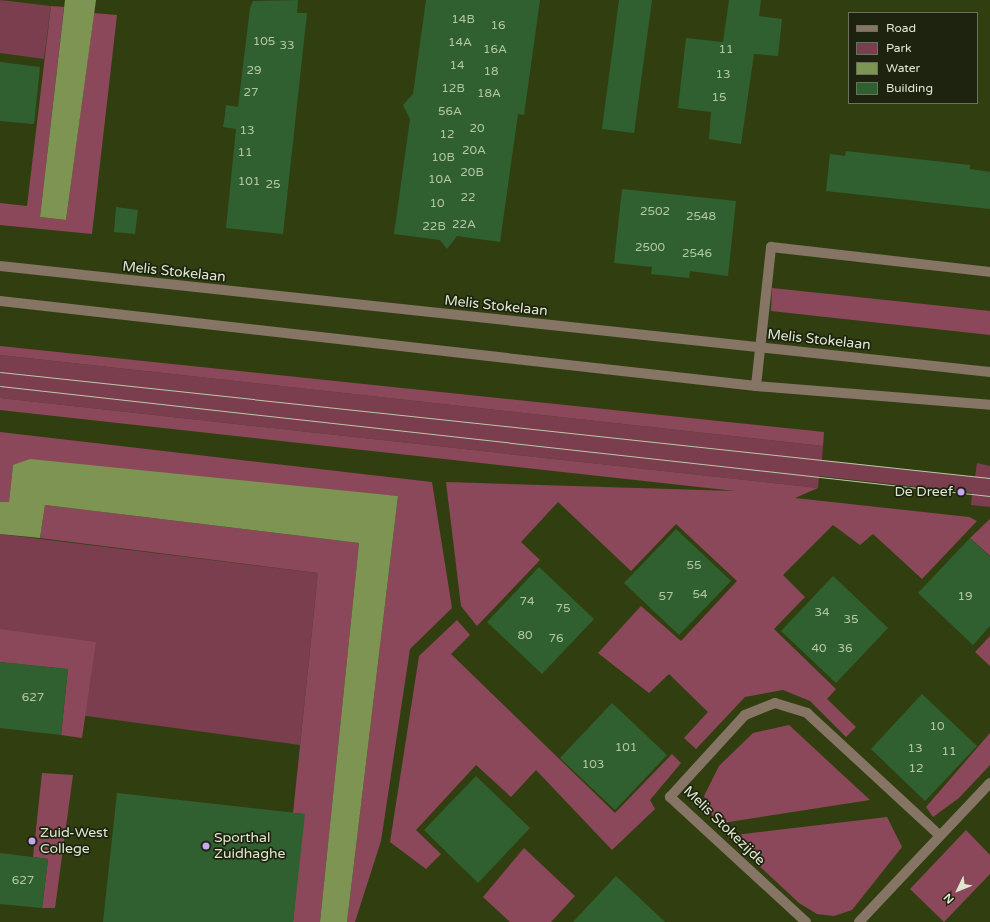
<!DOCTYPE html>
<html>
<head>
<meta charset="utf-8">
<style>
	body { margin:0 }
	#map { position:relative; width:990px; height:922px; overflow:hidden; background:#313f10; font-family:"Varela Round",sans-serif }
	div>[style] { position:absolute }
	.green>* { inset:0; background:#7a3e4e }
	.forest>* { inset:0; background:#8b485a }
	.water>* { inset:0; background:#7e9453 }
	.building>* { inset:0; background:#306030 }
	.minor>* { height:10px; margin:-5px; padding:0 5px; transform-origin:5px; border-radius:5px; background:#867565 }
	.tram>* { height:1px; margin:-0.5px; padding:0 0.5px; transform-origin:0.5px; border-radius:0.5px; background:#bdc7a9 }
	.dots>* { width:11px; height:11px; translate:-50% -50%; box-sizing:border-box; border:2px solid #1d230f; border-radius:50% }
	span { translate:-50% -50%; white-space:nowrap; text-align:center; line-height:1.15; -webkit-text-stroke:3.5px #1d230f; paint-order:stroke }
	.number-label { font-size:12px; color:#b3c6a7 }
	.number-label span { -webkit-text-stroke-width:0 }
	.street-label { font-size:14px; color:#dfe8cf }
	.poi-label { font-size:14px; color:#dfe8cf }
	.right { translate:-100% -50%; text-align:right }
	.left { translate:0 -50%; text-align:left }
	.legend { position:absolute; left:848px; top:12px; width:130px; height:92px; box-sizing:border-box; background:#1d230f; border:1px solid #6b725c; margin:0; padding:5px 7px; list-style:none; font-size:12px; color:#dfe8cf }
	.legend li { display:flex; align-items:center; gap:8px; height:20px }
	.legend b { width:20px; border:1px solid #6b725c }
	.north { position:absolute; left:938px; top:870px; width:40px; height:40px; -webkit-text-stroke:3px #1d230f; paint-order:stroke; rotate:227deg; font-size:11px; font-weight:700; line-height:16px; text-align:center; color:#dfe8cf }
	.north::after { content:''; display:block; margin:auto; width:14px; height:18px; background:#dfe8cf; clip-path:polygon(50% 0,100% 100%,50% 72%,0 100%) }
</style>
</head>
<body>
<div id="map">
	<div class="green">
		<i style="clip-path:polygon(0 0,51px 6px,44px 59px,0 53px)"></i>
		<i style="clip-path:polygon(0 355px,823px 446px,822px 460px,975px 477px,977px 463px,990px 466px,990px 507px,971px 505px,972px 493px,819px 476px,818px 488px,0 398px)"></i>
		<i style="clip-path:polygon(0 534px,318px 573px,300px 745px,64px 713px,68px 669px,0 662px)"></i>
	</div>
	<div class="forest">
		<i style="clip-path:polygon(51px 6px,64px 7px,40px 217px,66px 220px,94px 13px,117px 15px,92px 234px,0 225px,0 203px,27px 206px)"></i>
		<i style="clip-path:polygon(772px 288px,990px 311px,990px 335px,771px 311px)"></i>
		<i style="clip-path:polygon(0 346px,824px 432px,823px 446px,0 355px)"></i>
		<i style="clip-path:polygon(0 398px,818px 488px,795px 498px,969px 517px,977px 521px,922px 579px,873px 534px,860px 545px,833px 525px,783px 575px,805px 597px,774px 629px,836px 689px,827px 699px,856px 727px,846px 737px,810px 701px,783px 690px,745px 697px,696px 749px,684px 738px,708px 712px,669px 674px,649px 693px,598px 653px,641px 606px,681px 641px,737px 581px,676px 524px,631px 571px,558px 502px,521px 542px,540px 560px,477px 626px,461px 606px,446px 482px,735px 491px,0 410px)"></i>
		<i style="clip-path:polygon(0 432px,432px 482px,452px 608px,410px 649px,381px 841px,355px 922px,347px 922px,398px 496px,13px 465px,9px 503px,0 502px)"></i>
		<i style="clip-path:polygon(45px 505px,359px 543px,320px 922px,293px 922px,304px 814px,293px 813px,318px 573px,40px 538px)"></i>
		<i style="clip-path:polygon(990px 519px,990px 556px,970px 538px)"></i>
		<i style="clip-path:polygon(457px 620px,470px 635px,451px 654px,615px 813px,672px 754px,681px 763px,650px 800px,655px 809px,612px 850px,536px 770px,511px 797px,476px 765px,416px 830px,441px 854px,426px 869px,390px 842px,419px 656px)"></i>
		<i style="clip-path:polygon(0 629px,96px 642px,82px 738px,61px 735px,68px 669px,0 662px)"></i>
		<i style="clip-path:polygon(990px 636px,990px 666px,975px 652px)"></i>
		<i style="clip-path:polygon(789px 725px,870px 800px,716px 824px,704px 796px,719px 766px,753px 733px)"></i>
		<i style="clip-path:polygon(990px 733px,990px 765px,959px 798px,933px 817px,926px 807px)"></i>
		<i style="clip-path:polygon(42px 773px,73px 775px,55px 908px,42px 908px,48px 859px,33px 857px)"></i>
		<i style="clip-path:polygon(887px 817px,902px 847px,852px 910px,834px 916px,817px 914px,799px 903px,727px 836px)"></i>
		<i style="clip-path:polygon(966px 830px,990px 855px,990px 874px,944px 922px,910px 889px)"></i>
		<i style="clip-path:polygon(524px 848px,575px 896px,551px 922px,510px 922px,483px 897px)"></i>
	</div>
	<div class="water">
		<i style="clip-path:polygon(65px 0,96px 0,66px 220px,40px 217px)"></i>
		<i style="clip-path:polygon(30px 459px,398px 496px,347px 922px,320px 922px,359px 543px,45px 505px,40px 538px,0 534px,0 502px,9px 502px,13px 465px)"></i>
	</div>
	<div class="building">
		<i style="clip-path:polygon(298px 0,297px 13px,307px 13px,283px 234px,226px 228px,236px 129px,223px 127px,225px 115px,226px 105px,238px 107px,250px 8px,253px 1px)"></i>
		<i style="clip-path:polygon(426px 0,540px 0,524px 115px,518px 114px,500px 242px,457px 236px,447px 249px,440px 240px,394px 234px,410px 119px,403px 105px,413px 94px)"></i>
		<i style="clip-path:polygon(619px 0,652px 0,634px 133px,602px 129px)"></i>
		<i style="clip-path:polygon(729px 0,761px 0,759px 16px,782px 19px,778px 56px,754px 54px,741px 144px,709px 139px,711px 112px,678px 108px,686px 38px,723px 42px)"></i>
		<i style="clip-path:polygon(0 62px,40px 67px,34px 124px,0 121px)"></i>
		<i style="clip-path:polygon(846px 151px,970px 165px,970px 169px,990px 172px,990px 209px,826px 191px,830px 154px,845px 156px)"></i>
		<i style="clip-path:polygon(622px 189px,736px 201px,728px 276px,690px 271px,689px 278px,651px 274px,652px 267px,614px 263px)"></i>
		<i style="clip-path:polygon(116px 207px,138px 210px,135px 234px,114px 232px)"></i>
		<i style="clip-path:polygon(676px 529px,731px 581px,679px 635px,624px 583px)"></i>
		<i style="clip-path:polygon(970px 538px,990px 557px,990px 626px,973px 645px,918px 593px)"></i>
		<i style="clip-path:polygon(539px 567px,594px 619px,542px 674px,487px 622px)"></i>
		<i style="clip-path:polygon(833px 576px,888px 628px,836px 683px,781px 631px)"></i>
		<i style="clip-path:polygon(0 662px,68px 669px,61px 735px,0 728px)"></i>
		<i style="clip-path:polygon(922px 694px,977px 746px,925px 801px,871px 749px)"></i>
		<i style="clip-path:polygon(612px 703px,667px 755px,615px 810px,560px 758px)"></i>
		<i style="clip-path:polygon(476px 776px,530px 828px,478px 883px,424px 830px)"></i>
		<i style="clip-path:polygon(117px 793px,305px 814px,293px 922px,103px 922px)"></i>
		<i style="clip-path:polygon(0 853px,48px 859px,42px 908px,0 904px)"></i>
		<i style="clip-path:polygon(616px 876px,665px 922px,573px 922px)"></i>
	</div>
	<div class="minor">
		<i style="left:0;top:266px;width:996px;rotate:6.11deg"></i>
		<i style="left:0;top:301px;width:761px;rotate:6.42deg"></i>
		<i style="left:756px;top:386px;width:235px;rotate:4.6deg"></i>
		<i style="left:756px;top:386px;width:140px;rotate:-83.8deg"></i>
		<i style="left:771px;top:247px;width:220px;rotate:6.5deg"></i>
		<i style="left:806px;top:922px;width:185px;rotate:-137.4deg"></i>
		<i style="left:670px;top:797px;width:111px;rotate:-47.6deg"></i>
		<i style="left:745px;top:715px;width:32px;rotate:-22deg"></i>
		<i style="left:775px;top:703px;width:34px;rotate:17deg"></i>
		<i style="left:807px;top:713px;width:180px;rotate:42.7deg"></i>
		<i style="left:859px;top:922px;width:191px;rotate:-46.7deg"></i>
	</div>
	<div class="tram">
		<i style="left:0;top:372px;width:996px;rotate:6.11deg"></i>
		<i style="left:0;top:386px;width:996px;rotate:6.34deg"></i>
	</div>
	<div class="dots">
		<i style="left:961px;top:492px;background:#c6a6f0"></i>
		<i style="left:32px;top:841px;background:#c6a6f0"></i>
		<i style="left:206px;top:846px;background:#c6a6f0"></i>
	</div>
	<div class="number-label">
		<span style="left:463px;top:20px">14B</span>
		<span style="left:498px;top:26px">16</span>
		<span style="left:264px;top:42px">105</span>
		<span style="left:460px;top:43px">14A</span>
		<span style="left:287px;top:46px">33</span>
		<span style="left:495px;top:50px">16A</span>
		<span style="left:726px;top:50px">11</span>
		<span style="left:457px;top:66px">14</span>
		<span style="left:254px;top:71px">29</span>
		<span style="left:491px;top:72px">18</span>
		<span style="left:723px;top:75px">13</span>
		<span style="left:453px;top:89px">12B</span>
		<span style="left:251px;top:93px">27</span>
		<span style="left:489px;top:94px">18A</span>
		<span style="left:719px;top:98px">15</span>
		<span style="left:450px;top:112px">56A</span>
		<span style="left:477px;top:129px">20</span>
		<span style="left:247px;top:131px">13</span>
		<span style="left:447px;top:135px">12</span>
		<span style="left:474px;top:151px">20A</span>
		<span style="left:245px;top:153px">11</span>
		<span style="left:443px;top:158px">10B</span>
		<span style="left:472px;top:173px">20B</span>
		<span style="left:440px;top:180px">10A</span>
		<span style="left:249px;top:182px">101</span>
		<span style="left:273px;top:185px">25</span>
		<span style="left:468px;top:198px">22</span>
		<span style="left:437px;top:204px">10</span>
		<span style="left:655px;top:212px">2502</span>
		<span style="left:701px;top:217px">2548</span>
		<span style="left:464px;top:225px">22A</span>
		<span style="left:434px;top:227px">22B</span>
		<span style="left:650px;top:248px">2500</span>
		<span style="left:697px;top:254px">2546</span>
		<span style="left:694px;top:566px">55</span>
		<span style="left:700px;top:595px">54</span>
		<span style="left:666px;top:597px">57</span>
		<span style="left:965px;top:597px">19</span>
		<span style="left:527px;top:602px">74</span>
		<span style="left:563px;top:609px">75</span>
		<span style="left:822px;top:613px">34</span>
		<span style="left:851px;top:620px">35</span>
		<span style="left:525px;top:636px">80</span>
		<span style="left:556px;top:639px">76</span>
		<span style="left:819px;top:649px">40</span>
		<span style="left:845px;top:649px">36</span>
		<span style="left:33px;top:698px">627</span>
		<span style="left:937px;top:727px">10</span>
		<span style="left:626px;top:748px">101</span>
		<span style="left:915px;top:749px">13</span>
		<span style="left:949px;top:752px">11</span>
		<span style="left:593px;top:765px">103</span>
		<span style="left:916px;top:769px">12</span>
		<span style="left:23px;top:881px">627</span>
	</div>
	<div class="street-label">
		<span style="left:174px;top:272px;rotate:6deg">Melis Stokelaan</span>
		<span style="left:496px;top:306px;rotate:6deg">Melis Stokelaan</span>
		<span style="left:819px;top:340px;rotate:6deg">Melis Stokelaan</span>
		<span style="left:724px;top:826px;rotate:44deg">Melis Stokezijde</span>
	</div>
	<div class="poi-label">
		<span class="right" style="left:953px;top:492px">De Dreef</span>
		<span class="left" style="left:40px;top:841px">Zuid-West<br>College</span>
		<span class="left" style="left:214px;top:846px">Sporthal<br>Zuidhaghe</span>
	</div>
	<ul class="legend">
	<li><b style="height:5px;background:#867565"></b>Road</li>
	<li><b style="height:11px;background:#7a3e4e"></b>Park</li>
	<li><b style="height:11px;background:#7e9453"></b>Water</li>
	<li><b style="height:11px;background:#306030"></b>Building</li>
	</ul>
	<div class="north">N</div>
</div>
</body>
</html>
